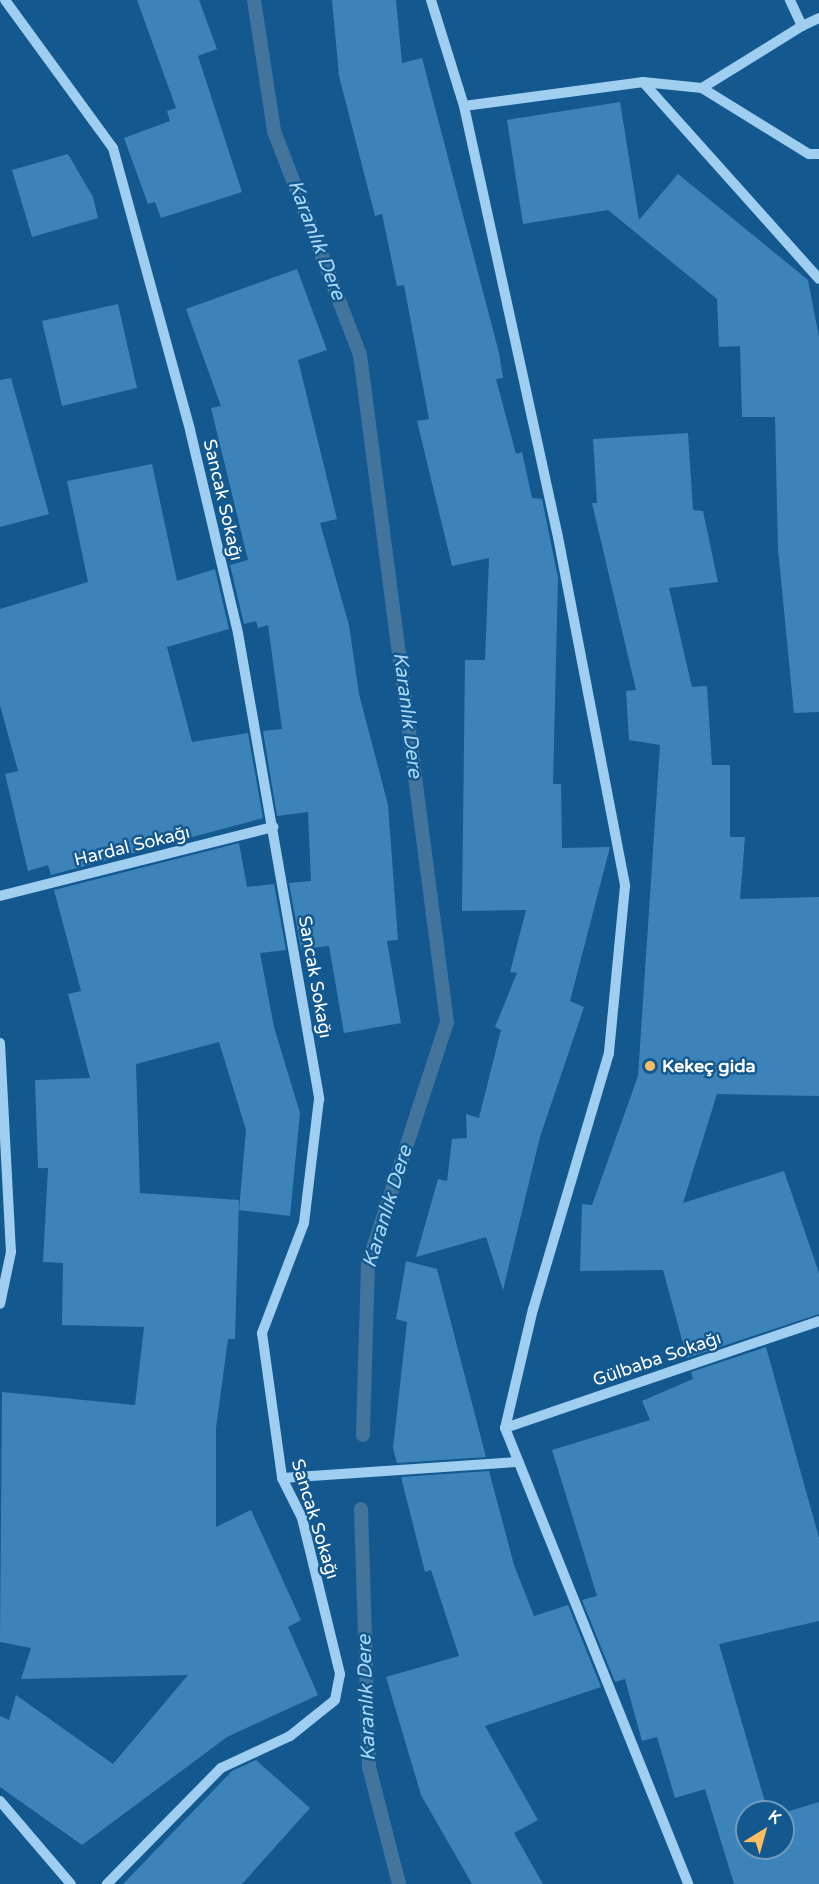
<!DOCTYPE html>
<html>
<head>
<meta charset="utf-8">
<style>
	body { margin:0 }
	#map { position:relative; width:819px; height:1884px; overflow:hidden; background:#13598f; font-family:"Varela Round",sans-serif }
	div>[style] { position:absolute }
	.stream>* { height:14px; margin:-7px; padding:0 7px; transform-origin:7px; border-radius:7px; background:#42749c }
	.building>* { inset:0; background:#3c83b9 }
	.minor>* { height:10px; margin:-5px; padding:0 5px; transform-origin:5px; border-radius:5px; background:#9fcef1 }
	.dots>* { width:16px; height:16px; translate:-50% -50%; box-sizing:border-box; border:3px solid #13598f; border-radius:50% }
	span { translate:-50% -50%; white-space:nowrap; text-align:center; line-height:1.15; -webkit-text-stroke:5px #13598f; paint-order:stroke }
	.street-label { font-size:18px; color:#fff }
	.poi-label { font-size:18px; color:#fff; font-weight:700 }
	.left { translate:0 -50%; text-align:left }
	.water-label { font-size:20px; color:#abd8f8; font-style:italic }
	.north { position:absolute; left:735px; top:1800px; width:60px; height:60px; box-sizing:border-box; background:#13598f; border:2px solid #719bbc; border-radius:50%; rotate:37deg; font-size:16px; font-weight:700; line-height:24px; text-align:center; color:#fff }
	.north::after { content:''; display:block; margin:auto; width:21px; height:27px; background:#ffbd5f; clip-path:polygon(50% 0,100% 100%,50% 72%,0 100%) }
</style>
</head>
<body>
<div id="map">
	<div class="stream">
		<i style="left:254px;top:0;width:133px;rotate:81.3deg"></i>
		<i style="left:274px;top:131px;width:240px;rotate:69deg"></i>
		<i style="left:360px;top:355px;width:673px;rotate:82.57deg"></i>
		<i style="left:447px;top:1022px;width:254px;rotate:108.1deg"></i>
		<i style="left:368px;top:1263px;width:172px;rotate:91.7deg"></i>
		<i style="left:361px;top:1509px;width:258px;rotate:88.2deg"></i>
		<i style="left:369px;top:1767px;width:121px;rotate:75.6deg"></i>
	</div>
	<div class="building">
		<i style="clip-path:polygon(137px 0,199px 0,217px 49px,198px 56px,242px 192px,161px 218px,155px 202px,148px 204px,124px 138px,170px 121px,167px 111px,176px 108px)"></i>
		<i style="clip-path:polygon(332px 0,396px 0,402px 63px,422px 58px,499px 353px,503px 378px,496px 379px,516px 454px,522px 452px,532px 498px,542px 499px,558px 578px,553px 784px,561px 784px,562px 848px,610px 847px,570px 1001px,584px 1007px,540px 1137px,503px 1290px,486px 1237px,416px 1257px,438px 1179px,447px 1181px,452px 1139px,467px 1138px,466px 1114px,479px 1118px,501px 1030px,495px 1027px,517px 973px,510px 972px,526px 910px,462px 911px,465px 660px,485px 660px,489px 558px,452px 566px,417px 421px,429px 419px,404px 285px,397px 286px,382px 214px,375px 216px,339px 76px)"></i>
		<i style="clip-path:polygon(620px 102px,639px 220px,678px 174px,808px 280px,819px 337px,819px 712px,794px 713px,778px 549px,775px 417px,742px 417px,740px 346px,719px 347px,717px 299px,608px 210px,523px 224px,507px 120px)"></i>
		<i style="clip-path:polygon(68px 154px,93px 197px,98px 218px,32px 237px,12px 170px)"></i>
		<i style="clip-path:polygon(297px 269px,327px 350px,298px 360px,337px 519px,320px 523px,349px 625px,359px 694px,388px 805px,398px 940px,387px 941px,401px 1023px,344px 1033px,329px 946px,301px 949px,289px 883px,311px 881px,308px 812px,277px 816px,263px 731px,282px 729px,268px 625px,258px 628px,256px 621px,244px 624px,230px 565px,248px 560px,211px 408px,221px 406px,186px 309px)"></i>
		<i style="clip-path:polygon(118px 304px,137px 388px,62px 406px,42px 321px)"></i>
		<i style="clip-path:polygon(11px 378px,49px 514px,0 527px,0 380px)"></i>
		<i style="clip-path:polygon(688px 433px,693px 510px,703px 511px,718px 582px,669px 588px,692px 687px,707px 686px,712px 765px,730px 765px,730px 837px,745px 837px,740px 899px,819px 897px,819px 1096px,717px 1094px,683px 1203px,784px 1171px,819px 1273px,819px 1314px,687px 1358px,663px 1270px,580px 1271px,582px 1204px,592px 1205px,638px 1076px,660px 745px,629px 740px,626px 691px,636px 690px,592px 503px,597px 503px,593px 439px)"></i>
		<i style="clip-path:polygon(152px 464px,177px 581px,215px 569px,229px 629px,167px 647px,192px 742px,248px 733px,263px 818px,51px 875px,48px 865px,28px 871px,5px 774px,18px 771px,0 705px,0 609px,88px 582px,67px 481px)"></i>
		<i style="clip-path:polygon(239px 843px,247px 887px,274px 884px,286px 950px,260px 953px,274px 1027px,300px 1113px,290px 1216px,239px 1210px,246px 1130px,219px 1042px,136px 1064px,140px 1193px,239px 1200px,235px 1339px,228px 1339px,216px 1428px,216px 1527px,251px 1510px,301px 1620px,288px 1627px,318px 1695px,227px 1737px,82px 1845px,0 1787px,0 1716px,9px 1720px,16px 1695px,113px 1764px,188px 1675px,21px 1679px,31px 1648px,0 1642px,2px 1392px,135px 1405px,144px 1327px,62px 1325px,63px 1263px,43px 1262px,48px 1168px,38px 1168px,35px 1080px,90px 1078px,68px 994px,81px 991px,54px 890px)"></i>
		<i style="clip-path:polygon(406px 1261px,437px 1269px,486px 1457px,397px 1463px,393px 1448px,407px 1322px,396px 1319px)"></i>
		<i style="clip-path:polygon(766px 1347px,819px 1538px,819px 1621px,719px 1644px,768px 1812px,747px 1812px,747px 1848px,783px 1848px,783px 1813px,819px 1802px,819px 1884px,734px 1884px,705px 1789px,675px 1798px,657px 1737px,642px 1741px,625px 1679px,615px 1682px,582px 1600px,597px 1596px,552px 1450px,650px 1420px,642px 1401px,693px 1379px,691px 1372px)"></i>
		<i style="clip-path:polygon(489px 1471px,514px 1565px,534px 1616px,568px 1605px,601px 1687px,485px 1726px,538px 1820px,514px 1833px,543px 1884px,472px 1884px,421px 1795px,386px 1677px,459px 1656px,431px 1570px,425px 1572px,401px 1477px)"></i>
		<i style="clip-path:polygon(256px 1760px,310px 1808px,242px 1884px,123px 1884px,232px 1771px)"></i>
	</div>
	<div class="minor">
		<i style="left:5px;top:0;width:183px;rotate:53.9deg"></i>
		<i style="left:113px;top:148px;width:292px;rotate:74.7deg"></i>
		<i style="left:190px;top:430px;width:209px;rotate:76.7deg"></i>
		<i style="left:238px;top:633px;width:473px;rotate:80.1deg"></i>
		<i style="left:319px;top:1099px;width:125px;rotate:96.9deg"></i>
		<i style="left:304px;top:1223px;width:118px;rotate:110.9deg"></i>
		<i style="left:262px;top:1333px;width:146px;rotate:82.1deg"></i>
		<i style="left:282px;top:1478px;width:45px;rotate:63.4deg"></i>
		<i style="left:302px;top:1518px;width:161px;rotate:76.3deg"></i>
		<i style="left:340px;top:1674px;width:26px;rotate:101deg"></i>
		<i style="left:335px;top:1700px;width:58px;rotate:141.3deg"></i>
		<i style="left:290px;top:1736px;width:76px;rotate:155.1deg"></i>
		<i style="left:221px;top:1768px;width:163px;rotate:134.5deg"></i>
		<i style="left:431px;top:0;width:111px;rotate:72.7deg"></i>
		<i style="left:464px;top:106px;width:441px;rotate:77.7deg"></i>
		<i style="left:558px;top:537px;width:355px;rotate:79.1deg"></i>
		<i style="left:625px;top:886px;width:168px;rotate:95.5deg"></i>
		<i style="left:609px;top:1053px;width:267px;rotate:106.5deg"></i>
		<i style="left:533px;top:1309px;width:122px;rotate:103.2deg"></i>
		<i style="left:505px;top:1428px;width:491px;rotate:68.1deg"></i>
		<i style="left:802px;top:26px;width:19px;rotate:-25deg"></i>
		<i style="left:643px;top:82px;width:264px;rotate:48.2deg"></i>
		<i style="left:702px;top:88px;width:118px;rotate:-31.8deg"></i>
		<i style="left:802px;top:26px;width:29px;rotate:-115deg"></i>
		<i style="left:464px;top:106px;width:181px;rotate:-7.6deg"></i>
		<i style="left:643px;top:82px;width:59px;rotate:5.8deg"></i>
		<i style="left:702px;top:88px;width:126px;rotate:31.7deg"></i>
		<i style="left:809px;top:154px;width:10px"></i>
		<i style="left:0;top:896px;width:282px;rotate:-14.2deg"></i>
		<i style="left:0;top:1043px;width:209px;rotate:87deg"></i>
		<i style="left:11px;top:1252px;width:53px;rotate:101.9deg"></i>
		<i style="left:505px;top:1428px;width:332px;rotate:-18.8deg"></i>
		<i style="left:282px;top:1478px;width:237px;rotate:-3.9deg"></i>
		<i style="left:0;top:1801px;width:109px;rotate:49.5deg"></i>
	</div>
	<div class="dots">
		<i style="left:650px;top:1066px;background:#ffbd5f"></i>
	</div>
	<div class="street-label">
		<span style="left:223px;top:500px;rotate:77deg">Sancak Sokağı</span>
		<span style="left:132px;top:846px;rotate:-14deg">Hardal Sokağı</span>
		<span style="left:315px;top:977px;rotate:80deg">Sancak Sokağı</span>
		<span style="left:657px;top:1359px;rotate:-19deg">Gülbaba Sokağı</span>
		<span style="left:315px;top:1519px;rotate:73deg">Sancak Sokağı</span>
	</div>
	<div class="poi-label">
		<span class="left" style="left:662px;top:1066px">Kekeç gida</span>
	</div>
	<div class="water-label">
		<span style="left:316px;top:240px;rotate:69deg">Karanlık Dere</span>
		<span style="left:407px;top:715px;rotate:83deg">Karanlık Dere</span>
		<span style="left:388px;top:1207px;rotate:-73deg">Karanlık Dere</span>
		<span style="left:367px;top:1698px;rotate:-92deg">Karanlık Dere</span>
	</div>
	<div class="north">K</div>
</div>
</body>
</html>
